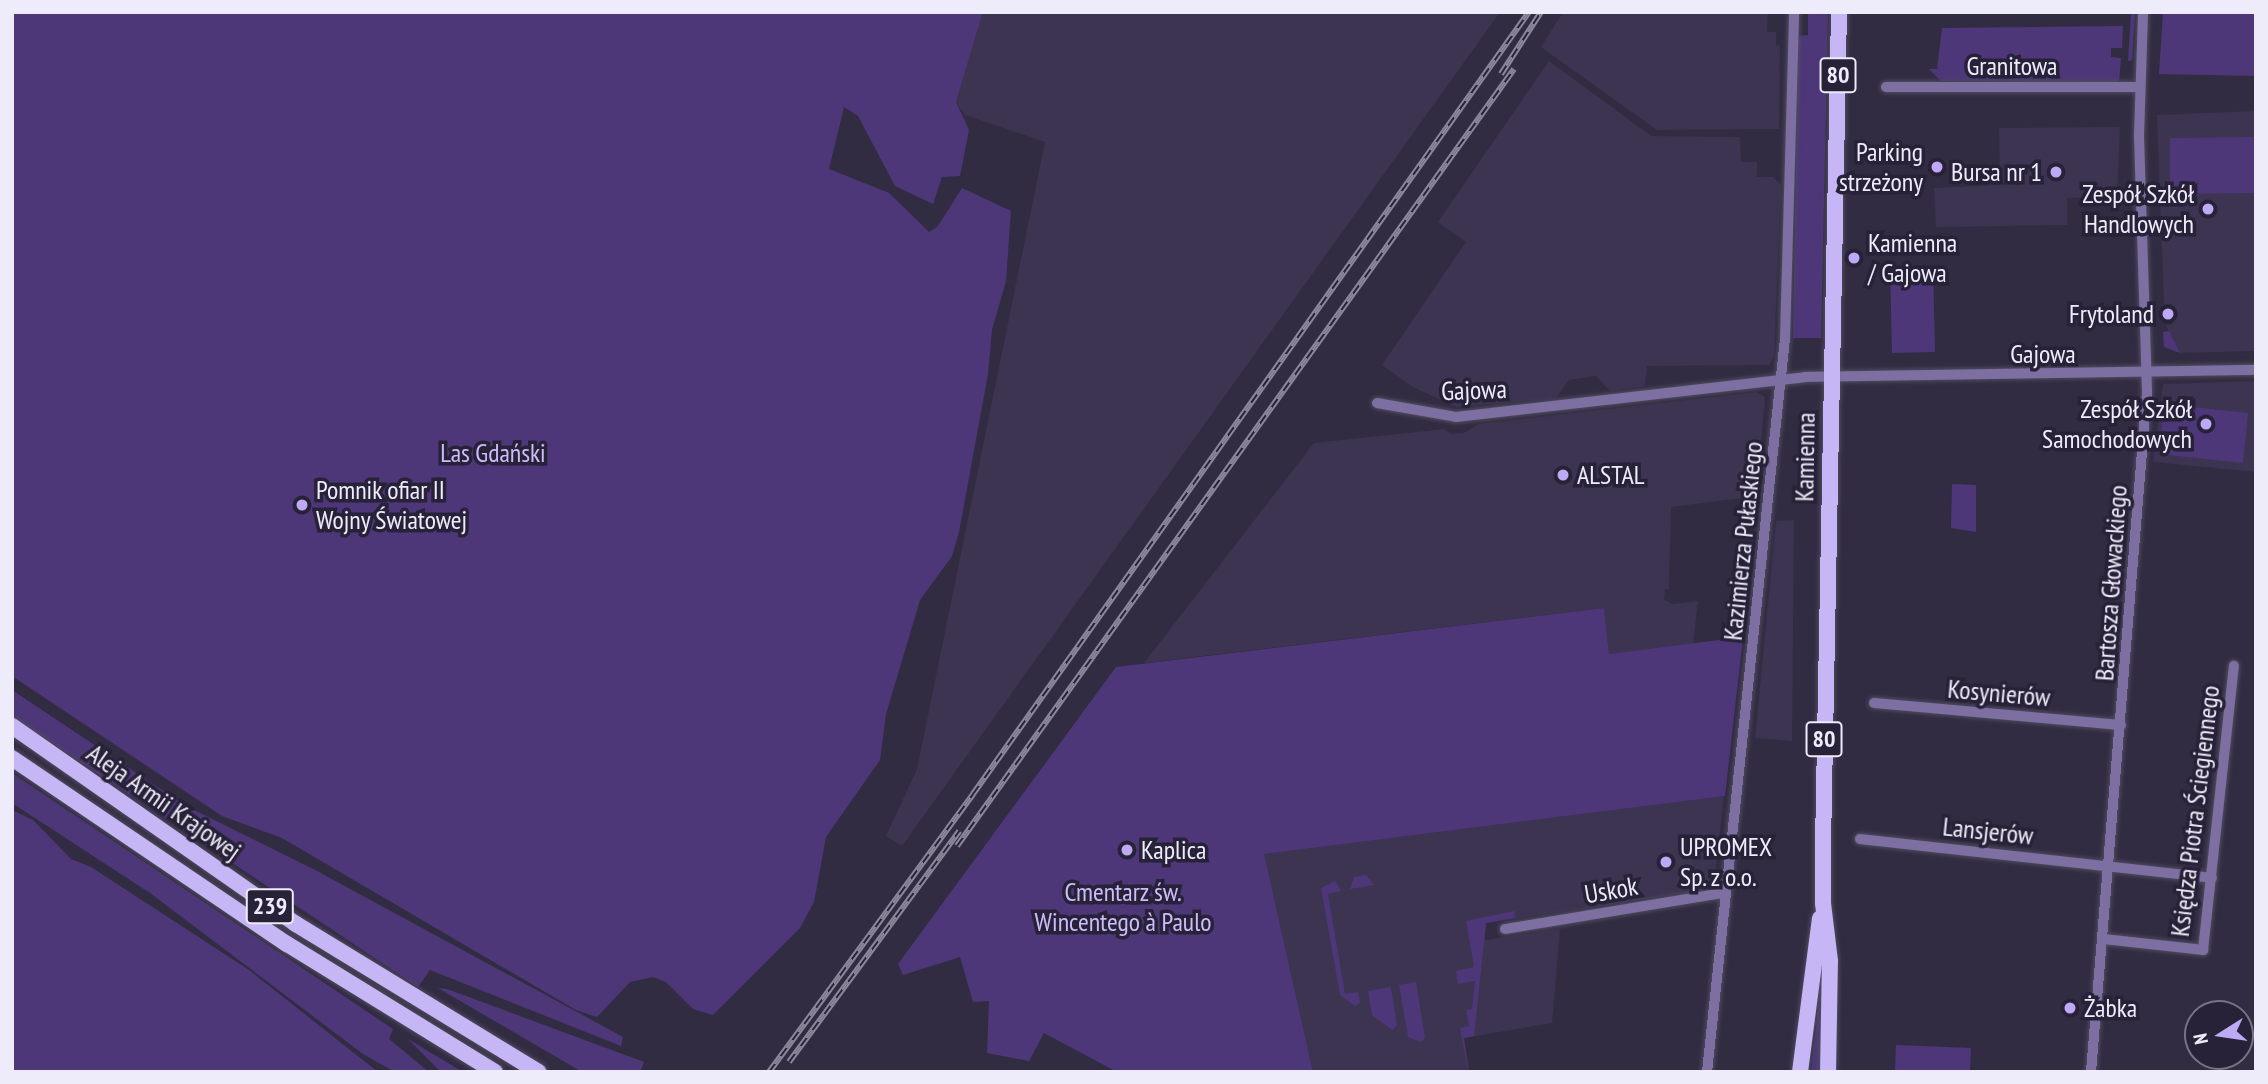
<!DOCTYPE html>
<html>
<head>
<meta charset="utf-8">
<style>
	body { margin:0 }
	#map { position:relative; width:2268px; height:1084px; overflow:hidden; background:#322c42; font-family:"PT Sans Narrow",sans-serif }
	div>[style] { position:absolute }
	.built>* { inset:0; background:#3c3451 }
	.green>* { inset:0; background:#4d3779 }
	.roads { filter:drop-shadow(0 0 2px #504b5f) drop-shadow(0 0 2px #504b5f) }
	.minor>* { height:10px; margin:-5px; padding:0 5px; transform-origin:5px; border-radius:5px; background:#7d6fa2 }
	.primary>* { height:16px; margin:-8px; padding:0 8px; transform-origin:8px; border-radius:8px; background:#c6b6f5 }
	.rail>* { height:6px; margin-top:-3px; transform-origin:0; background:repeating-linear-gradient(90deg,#282238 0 10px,#8c879a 0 20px); box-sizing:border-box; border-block:2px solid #8c879a }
	.dots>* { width:19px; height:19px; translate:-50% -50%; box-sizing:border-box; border:4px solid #282238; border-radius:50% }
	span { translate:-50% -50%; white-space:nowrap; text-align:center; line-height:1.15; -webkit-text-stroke:7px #282238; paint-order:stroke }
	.shield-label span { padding:2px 5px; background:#282238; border:2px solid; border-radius:5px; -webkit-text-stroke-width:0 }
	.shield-label { font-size:24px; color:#eeebfa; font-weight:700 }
	.street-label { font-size:26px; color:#eeebfa }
	.poi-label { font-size:26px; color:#eeebfa }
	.right { translate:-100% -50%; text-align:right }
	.left { translate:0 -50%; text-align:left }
	.park-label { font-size:26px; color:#ccbcfa }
	.frame { position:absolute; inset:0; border:14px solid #eeebfa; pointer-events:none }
	.north { position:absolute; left:2184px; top:1000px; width:70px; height:70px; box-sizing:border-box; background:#282238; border:2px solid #777286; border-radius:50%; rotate:258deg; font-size:19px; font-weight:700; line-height:28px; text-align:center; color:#eeebfa }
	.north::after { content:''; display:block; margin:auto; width:24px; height:32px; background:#bda9f5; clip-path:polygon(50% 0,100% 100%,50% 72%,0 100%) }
</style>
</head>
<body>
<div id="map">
	<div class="built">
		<i style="clip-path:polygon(983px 12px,1500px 12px,902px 846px,886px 836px,917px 769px,1045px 142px,965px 115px,956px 102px)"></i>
		<i style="clip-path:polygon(1563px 12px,1768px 12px,1767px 32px,1776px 32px,1776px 45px,1780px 46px,1779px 129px,1657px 130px,1541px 47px)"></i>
		<i style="clip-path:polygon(1549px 61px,1651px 136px,1740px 137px,1741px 162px,1757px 162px,1757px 177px,1773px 177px,1781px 185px,1774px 357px,1769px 365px,1647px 366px,1645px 386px,1610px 391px,1596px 376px,1569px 380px,1556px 398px,1456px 407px,1413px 387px,1382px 365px,1466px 242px,1438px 222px)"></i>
		<i style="clip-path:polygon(2256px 111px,2256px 351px,2180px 353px,2166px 325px,2173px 324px,2172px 304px,2164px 304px,2157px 115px)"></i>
		<i style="clip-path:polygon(2120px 127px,2117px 196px,2067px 198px,2067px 225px,1936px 227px,1934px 188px,2000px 185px,1999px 128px)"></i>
		<i style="clip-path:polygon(2256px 381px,2256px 472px,2153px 462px,2163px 384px)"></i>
		<i style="clip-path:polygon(1757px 392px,1765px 397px,1757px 496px,1671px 507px,1669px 589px,1665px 589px,1664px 600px,1673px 604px,1698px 601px,1693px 644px,1609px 654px,1604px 608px,1144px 663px,1314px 443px,1445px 429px,1450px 434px,1464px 433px,1479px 424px)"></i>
		<i style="clip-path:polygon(1794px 520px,1792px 741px,1755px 738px,1776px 521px)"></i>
		<i style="clip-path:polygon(1724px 796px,1715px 876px,1705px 890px,1486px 923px,1485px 940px,1560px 929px,1552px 1023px,1464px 1038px,1470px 1072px,1313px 1072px,1263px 854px)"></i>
	</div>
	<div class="green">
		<i style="clip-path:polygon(12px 12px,983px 12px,956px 102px,969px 130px,960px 176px,942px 177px,933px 204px,895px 186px,858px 116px,844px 107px,829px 169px,889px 193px,929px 232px,938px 226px,962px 188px,1011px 211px,1006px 281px,992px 330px,988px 374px,959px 532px,952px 556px,920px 600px,886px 714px,880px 760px,826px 837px,814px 902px,800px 928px,713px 1015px,693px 1009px,666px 982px,653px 977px,630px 982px,597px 1017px,576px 1010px,282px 838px,222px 816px,12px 676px)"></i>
		<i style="clip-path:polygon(1808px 12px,1828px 12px,1821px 338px,1793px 338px,1798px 36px,1808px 35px)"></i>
		<i style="clip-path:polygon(2131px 12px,2135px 12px,2132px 60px,2128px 61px)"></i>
		<i style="clip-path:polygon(2163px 12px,2256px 12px,2256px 76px,2159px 74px)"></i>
		<i style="clip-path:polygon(2123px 26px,2122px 48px,2111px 48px,2111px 57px,2121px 58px,2119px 82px,1941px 81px,1929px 69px,1937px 69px,1942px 28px)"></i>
		<i style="clip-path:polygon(2256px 137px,2256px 193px,2170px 194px,2170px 138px)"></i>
		<i style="clip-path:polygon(1933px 266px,1935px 352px,1892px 353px,1890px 267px)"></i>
		<i style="clip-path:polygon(2169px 331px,2180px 353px,2164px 347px,2163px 332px)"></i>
		<i style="clip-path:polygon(2164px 404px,2248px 413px,2243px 463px,2159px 454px)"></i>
		<i style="clip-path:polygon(1952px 484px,1976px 485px,1976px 532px,1951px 528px)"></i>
		<i style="clip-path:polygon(1604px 608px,1609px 654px,1743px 637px,1725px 796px,1264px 854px,1313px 1072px,1117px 1072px,1044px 1033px,1029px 1061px,987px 1053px,989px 1001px,973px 1002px,960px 957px,903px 975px,898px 964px,1116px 667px)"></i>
		<i style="clip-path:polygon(12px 690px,186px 806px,317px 871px,623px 1037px,621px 1046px,430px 970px,418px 987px,12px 716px)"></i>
		<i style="clip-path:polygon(12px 773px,393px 1029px,389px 1039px,429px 1072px,395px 1072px,363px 1054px,150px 893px,18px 807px,12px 803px)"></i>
		<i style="clip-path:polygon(12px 810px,33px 820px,71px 859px,91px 867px,249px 970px,378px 1072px,12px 1072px)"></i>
		<i style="clip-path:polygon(1366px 875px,1374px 885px,1350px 889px,1354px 877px)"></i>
		<i style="clip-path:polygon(1335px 881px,1341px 891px,1328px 894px,1345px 994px,1358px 992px,1360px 1003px,1355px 1006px,1340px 995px,1321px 888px)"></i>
		<i style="clip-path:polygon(1514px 911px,1515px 918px,1486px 923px,1474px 1036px,1464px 1038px,1468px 1072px,1460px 1028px,1469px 1026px,1466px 1010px,1472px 1009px,1475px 981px,1458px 984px,1456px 971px,1474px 967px,1466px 921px)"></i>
		<i style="clip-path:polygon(1823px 942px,1823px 1072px,1811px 1072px,1817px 1018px)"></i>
		<i style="clip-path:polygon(1416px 982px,1425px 1038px,1421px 1042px,1408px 1037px,1399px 985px)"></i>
		<i style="clip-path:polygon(1391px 987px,1397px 1025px,1392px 1030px,1372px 1015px,1368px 991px)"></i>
		<i style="clip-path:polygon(438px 988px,447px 989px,644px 1062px,640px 1072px,582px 1072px)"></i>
		<i style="clip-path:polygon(408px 1039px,463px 1072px,441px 1072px)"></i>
		<i style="clip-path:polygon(1896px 1045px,1971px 1048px,1970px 1072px,1895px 1072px)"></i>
	</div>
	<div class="roads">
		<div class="minor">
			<i style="left:1886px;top:87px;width:252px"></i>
			<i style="left:1377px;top:403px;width:80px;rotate:10deg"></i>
			<i style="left:1456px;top:417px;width:351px;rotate:-6.5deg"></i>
			<i style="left:1805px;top:377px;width:451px;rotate:-0.9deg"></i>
			<i style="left:1874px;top:703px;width:248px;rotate:5.1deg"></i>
			<i style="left:1860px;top:839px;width:354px;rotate:6.3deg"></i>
			<i style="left:1505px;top:929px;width:221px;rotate:-9.4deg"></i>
			<i style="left:2104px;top:939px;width:100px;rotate:6.3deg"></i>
			<i style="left:2203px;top:950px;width:286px;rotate:-83.8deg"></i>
			<i style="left:1707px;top:1072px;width:737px;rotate:-83.93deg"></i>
			<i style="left:1785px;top:339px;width:327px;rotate:-88.4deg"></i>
			<i style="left:2091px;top:1072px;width:683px;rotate:-85.3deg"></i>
			<i style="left:2147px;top:391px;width:256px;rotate:-91.8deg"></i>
			<i style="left:2139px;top:135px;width:123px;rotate:-88.1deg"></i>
		</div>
		<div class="primary">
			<i style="left:12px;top:726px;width:346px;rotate:34.9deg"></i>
			<i style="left:296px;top:924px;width:284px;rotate:31.4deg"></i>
			<i style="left:12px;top:758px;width:332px;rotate:34.1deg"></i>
			<i style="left:287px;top:944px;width:244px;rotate:31.6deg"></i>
			<i style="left:1800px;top:1072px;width:155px;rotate:-82.6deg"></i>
			<i style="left:1828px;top:1072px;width:111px;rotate:-89deg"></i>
			<i style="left:1830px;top:961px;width:58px;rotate:-96.9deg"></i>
			<i style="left:1823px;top:903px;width:59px;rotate:-90deg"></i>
			<i style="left:1823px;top:844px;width:832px;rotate:-88.9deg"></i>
		</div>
	</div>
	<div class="rail">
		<i style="left:1501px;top:74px;width:74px;rotate:-57.2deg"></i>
		<i style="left:957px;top:846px;width:956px;rotate:-54.36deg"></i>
		<i style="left:789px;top:1062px;width:287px;rotate:-53.6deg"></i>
		<i style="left:769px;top:1072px;width:345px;rotate:-53.7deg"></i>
		<i style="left:973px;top:794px;width:960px;rotate:-54.59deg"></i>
	</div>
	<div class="dots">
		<i style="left:1937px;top:167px;background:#bda9f5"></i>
		<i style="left:2056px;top:172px;background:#bda9f5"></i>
		<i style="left:2208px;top:209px;background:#bda9f5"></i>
		<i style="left:1854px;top:258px;background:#bda9f5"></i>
		<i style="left:2168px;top:314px;background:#bda9f5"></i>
		<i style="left:2206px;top:424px;background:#bda9f5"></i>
		<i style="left:1563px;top:475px;background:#bda9f5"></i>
		<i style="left:302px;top:505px;background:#bda9f5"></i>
		<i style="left:1127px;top:850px;background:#bda9f5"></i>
		<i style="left:1666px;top:862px;background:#bda9f5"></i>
		<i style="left:2070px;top:1008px;background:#bda9f5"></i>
	</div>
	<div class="shield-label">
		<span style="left:1838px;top:75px">80</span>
		<span style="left:1824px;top:739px">80</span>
		<span style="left:270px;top:906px">239</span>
	</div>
	<div class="street-label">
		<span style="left:2012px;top:66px">Granitowa</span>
		<span style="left:2043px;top:354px">Gajowa</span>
		<span style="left:1474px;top:390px;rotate:-2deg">Gajowa</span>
		<span style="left:1805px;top:457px;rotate:-89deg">Kamienna</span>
		<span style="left:1743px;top:541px;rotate:-84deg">Kazimierza Pułaskiego</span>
		<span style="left:2111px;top:583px;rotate:-86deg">Bartosza Głowackiego</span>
		<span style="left:1999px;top:693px;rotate:5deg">Kosynierów</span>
		<span style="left:164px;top:802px;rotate:35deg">Aleja Armii Krajowej</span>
		<span style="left:2195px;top:811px;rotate:-83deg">Księdza Piotra Ściegiennego</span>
		<span style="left:1988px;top:831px;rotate:6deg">Lansjerów</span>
		<span style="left:1611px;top:890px;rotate:-10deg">Uskok</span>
	</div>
	<div class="poi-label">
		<span class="right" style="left:1923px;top:167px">Parking<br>strzeżony</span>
		<span class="right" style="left:2042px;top:172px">Bursa nr 1</span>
		<span class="right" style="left:2194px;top:209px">Zespół Szkół<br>Handlowych</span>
		<span class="left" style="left:1868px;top:258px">Kamienna<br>/ Gajowa</span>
		<span class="right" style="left:2154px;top:314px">Frytoland</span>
		<span class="right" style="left:2192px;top:424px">Zespół Szkół<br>Samochodowych</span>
		<span class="left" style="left:1577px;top:475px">ALSTAL</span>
		<span class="left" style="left:316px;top:505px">Pomnik ofiar II<br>Wojny Światowej</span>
		<span class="left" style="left:1680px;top:862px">UPROMEX<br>Sp. z o.o.</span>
		<span class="left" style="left:1141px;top:850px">Kaplica</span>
		<span class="left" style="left:2084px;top:1008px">Żabka</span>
	</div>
	<div class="park-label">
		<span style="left:493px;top:453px">Las Gdański</span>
		<span style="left:1123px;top:907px">Cmentarz św.<br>Wincentego à Paulo</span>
	</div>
	<div class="frame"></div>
	<div class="north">N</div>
</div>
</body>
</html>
